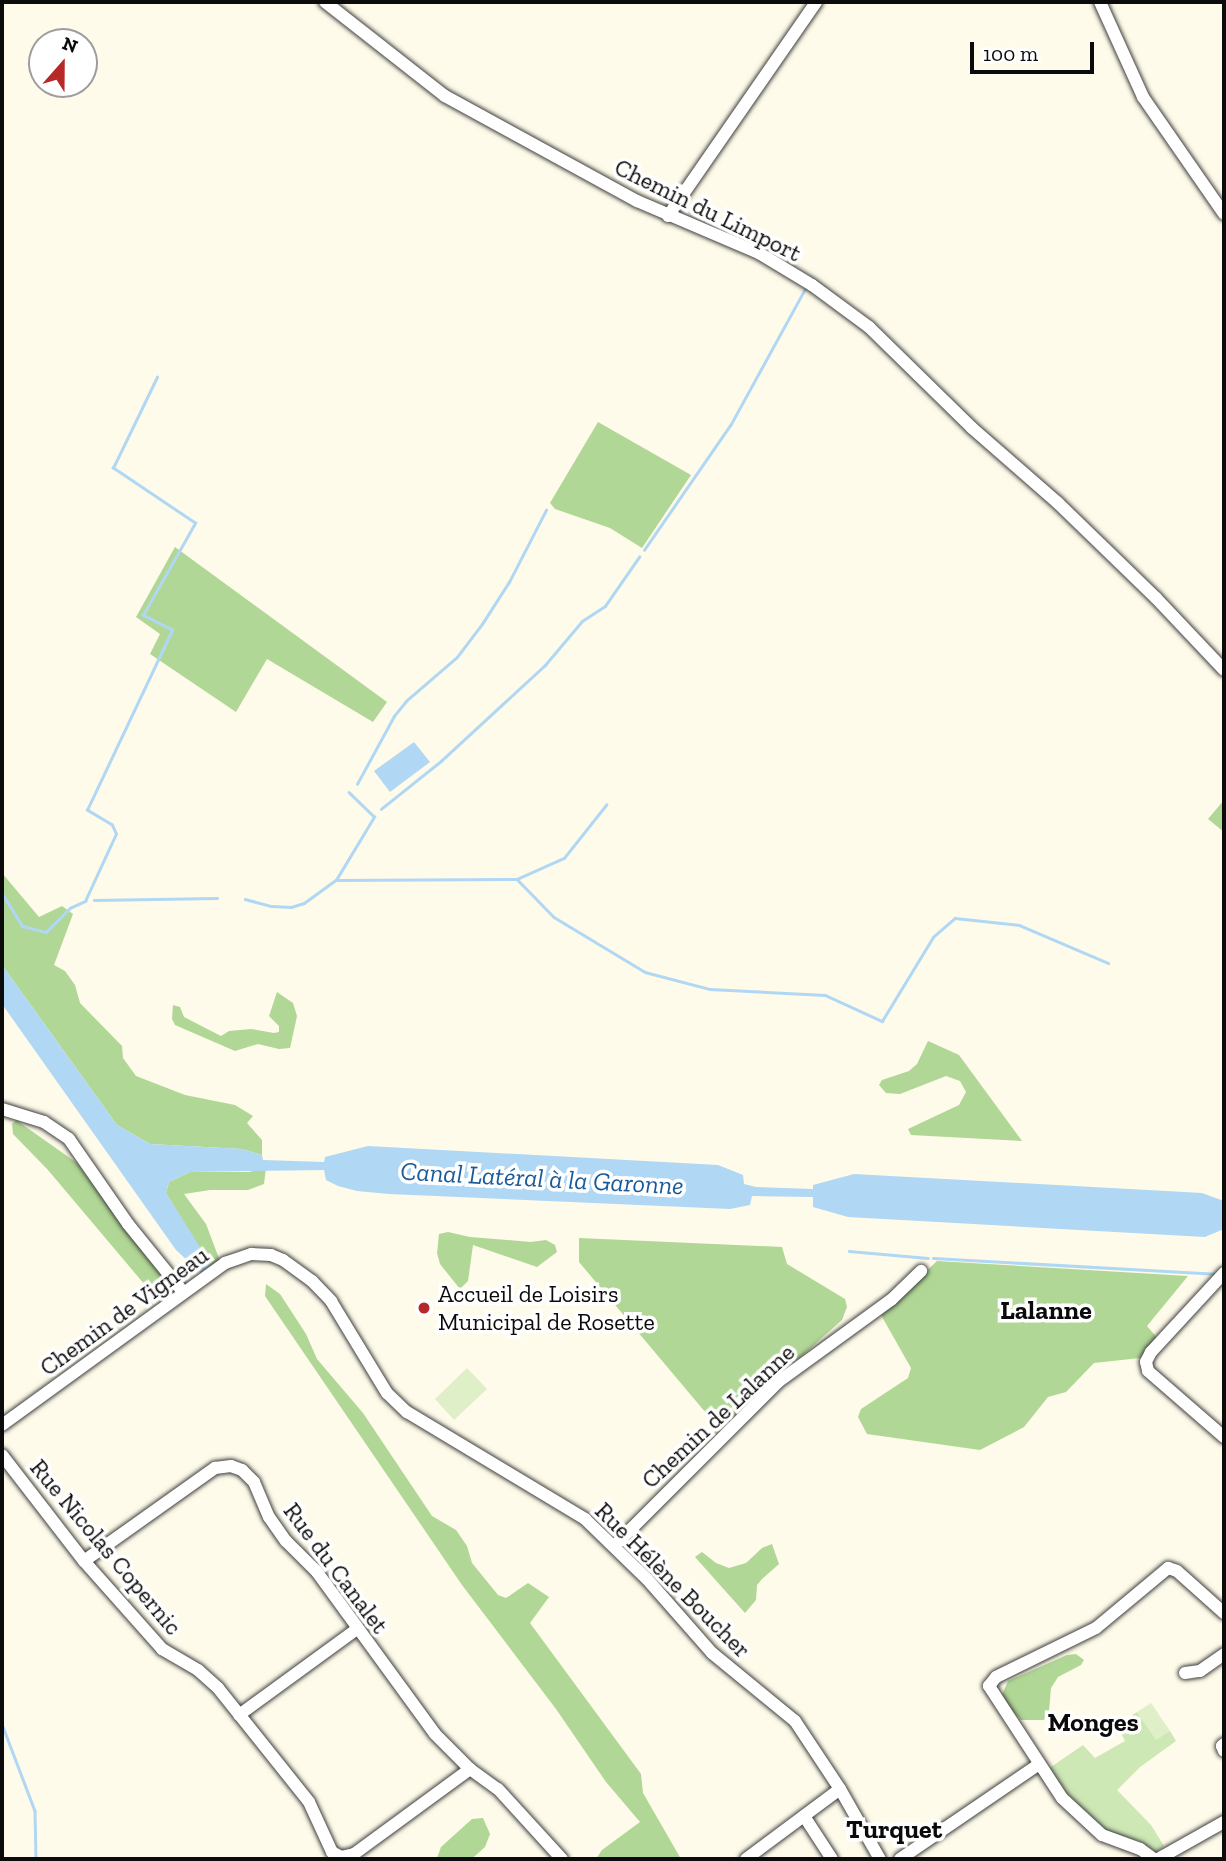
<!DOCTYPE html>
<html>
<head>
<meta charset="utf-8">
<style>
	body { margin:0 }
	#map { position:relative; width:1226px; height:1861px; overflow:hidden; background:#fefbea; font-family:"Zilla Slab",serif }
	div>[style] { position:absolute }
	.green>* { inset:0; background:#cde7b5 }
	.forest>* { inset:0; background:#b0d795 }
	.pitch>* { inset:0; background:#dfefc7 }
	.water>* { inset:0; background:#b0d7f4 }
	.stream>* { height:2.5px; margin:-1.25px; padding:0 1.25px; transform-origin:1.25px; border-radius:1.25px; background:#b0d7f4 }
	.roads { filter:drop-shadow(0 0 2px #3e3e3e) drop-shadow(0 0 2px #3e3e3e) }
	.minor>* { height:12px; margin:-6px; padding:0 6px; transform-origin:6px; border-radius:6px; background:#fff }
	.dots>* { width:19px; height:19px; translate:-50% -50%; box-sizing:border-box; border:4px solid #fff; border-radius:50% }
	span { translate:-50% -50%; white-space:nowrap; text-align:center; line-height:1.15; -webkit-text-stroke:7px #fff; paint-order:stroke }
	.street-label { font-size:24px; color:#0b0b0b }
	.poi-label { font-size:24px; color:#0b0b0b }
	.left { translate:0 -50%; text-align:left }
	.water-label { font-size:26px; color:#195a99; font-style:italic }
	.neighbourhood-label { font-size:26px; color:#0b0b0b; font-weight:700 }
	.frame { position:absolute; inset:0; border:4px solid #0b0b0b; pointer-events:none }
	.north { position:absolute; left:28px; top:28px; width:70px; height:70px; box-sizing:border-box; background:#fff; border:2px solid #9d9d9d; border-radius:50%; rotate:21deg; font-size:19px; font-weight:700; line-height:28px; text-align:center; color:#0b0b0b }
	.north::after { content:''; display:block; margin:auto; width:24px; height:32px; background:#b72828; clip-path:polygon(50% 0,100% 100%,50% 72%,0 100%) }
	.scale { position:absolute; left:970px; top:42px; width:124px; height:32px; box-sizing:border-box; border:4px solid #0b0b0b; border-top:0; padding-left:9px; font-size:21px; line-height:24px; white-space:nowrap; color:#0b0b0b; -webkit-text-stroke:5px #fff; paint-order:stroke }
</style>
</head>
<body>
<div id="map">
	<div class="green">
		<i style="clip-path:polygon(1137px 1712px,1156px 1739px,1170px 1731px,1176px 1741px,1140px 1767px,1117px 1790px,1151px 1825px,1164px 1846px,1156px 1852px,1139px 1841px,1106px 1831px,1065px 1792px,1048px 1769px,1083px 1745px,1095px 1758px,1125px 1741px,1117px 1725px)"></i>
	</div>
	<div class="forest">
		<i style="clip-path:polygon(598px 422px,691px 475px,642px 548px,610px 528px,555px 509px,550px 503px)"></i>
		<i style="clip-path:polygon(175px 547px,387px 702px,373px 722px,267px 659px,236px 712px,150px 654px,160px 634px,136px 617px)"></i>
		<i style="clip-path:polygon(1224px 800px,1224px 832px,1208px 819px)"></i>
		<i style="clip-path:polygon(2px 873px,39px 917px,62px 906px,73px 914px,54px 965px,65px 971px,75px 985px,80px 1003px,122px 1046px,123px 1058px,136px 1076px,185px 1095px,235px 1105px,253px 1116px,247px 1123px,262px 1140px,262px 1155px,242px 1149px,150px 1144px,117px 1125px,2px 965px)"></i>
		<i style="clip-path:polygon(277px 992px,293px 1003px,297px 1016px,290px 1048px,279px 1049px,258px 1044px,235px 1051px,175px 1025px,172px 1019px,173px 1005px,180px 1007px,184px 1017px,221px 1036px,229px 1031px,251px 1029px,274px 1033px,279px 1032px,279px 1026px,269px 1016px)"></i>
		<i style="clip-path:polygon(928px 1041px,959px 1055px,1022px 1141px,911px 1135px,908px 1129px,959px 1105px,966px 1092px,960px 1081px,946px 1076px,900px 1094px,886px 1093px,879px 1085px,882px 1080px,909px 1071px,917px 1064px)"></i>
		<i style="clip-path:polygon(16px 1120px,77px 1163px,166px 1281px,166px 1290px,162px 1294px,145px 1285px,48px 1170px,13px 1134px,12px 1124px)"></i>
		<i style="clip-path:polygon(266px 1168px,264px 1184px,248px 1190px,210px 1190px,184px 1194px,206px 1224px,220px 1261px,209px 1267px,207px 1260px,166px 1193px,169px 1182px,190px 1172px,249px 1172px)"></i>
		<i style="clip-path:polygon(448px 1232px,470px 1237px,531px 1242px,546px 1240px,555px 1245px,557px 1252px,537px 1267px,473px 1245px,468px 1281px,460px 1289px,440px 1264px,437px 1253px,439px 1234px)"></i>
		<i style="clip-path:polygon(579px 1238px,782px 1247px,787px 1264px,845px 1299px,847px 1307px,842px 1320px,735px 1415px,715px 1409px,706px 1413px,579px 1262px)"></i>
		<i style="clip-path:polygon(937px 1261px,1188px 1276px,1147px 1326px,1159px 1340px,1140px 1358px,1094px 1363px,1066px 1392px,1048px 1397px,1024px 1427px,980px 1450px,867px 1434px,858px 1417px,861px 1409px,908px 1378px,911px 1368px,881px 1315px)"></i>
		<i style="clip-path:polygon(266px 1284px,280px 1294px,306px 1334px,317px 1359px,363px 1413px,432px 1516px,456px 1530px,467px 1546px,472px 1563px,498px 1595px,506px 1598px,528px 1583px,549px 1597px,530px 1623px,641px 1774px,643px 1793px,681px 1859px,596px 1859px,602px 1850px,640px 1822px,606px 1782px,556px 1709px,462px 1585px,265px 1296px)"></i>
		<i style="clip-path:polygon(772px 1544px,779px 1564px,762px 1579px,757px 1585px,756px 1600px,745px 1613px,695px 1557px,702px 1552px,716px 1563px,729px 1568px,746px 1563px,762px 1548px)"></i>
		<i style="clip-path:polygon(1076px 1654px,1084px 1660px,1081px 1665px,1058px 1677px,1051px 1688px,1049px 1711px,1044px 1720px,1021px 1720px,1007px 1705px,1002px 1695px,1008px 1681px,1067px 1655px)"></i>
		<i style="clip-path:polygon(483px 1818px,490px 1834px,485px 1847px,475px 1856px,470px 1859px,437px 1858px,441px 1847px,472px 1819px)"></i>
	</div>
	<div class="pitch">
		<i style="clip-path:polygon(467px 1368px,487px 1389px,454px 1420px,435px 1399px)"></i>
		<i style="clip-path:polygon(1151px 1703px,1170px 1731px,1156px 1740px,1137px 1712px)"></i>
	</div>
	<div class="water">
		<i style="clip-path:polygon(414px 742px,430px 762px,390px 792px,374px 771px)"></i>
		<i style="clip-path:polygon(2px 965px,117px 1125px,150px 1144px,242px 1149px,262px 1155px,263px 1160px,324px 1162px,325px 1157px,368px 1146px,718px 1165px,743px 1175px,744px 1184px,756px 1187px,813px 1189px,813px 1185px,854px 1174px,1202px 1193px,1224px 1201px,1224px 1229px,1205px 1237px,848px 1217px,813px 1207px,813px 1197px,752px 1196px,750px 1205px,730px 1209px,389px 1194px,357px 1191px,338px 1186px,326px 1180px,324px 1170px,190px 1172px,169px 1182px,166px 1193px,208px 1260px,209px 1267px,201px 1273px,176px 1250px,2px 1004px)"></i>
	</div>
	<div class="stream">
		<i style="left:644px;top:550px;width:153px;rotate:-55.4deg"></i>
		<i style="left:731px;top:424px;width:156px;rotate:-61.3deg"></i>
		<i style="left:357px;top:784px;width:77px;rotate:-61.4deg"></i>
		<i style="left:394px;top:716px;width:19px;rotate:-51deg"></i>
		<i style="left:406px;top:701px;width:67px;rotate:-40.8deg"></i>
		<i style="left:457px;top:657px;width:41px;rotate:-52.9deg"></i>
		<i style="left:482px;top:624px;width:50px;rotate:-57.3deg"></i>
		<i style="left:509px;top:582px;width:81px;rotate:-62.8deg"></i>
		<i style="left:381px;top:809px;width:77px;rotate:-38.7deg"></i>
		<i style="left:441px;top:761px;width:142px;rotate:-42.7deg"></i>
		<i style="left:545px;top:665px;width:57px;rotate:-49.9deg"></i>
		<i style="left:582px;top:621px;width:27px;rotate:-33deg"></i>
		<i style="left:605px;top:606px;width:60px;rotate:-55.2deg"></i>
		<i style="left:517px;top:879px;width:51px;rotate:-24.1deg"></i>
		<i style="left:564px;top:858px;width:68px;rotate:-51.6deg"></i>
		<i style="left:336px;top:880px;width:74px;rotate:-58.9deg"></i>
		<i style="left:374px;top:817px;width:35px;rotate:-136deg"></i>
		<i style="left:2px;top:893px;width:39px;rotate:58deg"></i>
		<i style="left:23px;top:926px;width:24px;rotate:15deg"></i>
		<i style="left:46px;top:932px;width:34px;rotate:-45deg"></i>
		<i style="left:70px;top:908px;width:17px;rotate:-25deg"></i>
		<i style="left:85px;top:901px;width:74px;rotate:-65.2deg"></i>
		<i style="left:116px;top:834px;width:10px;rotate:-114deg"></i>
		<i style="left:112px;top:825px;width:29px;rotate:-149deg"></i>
		<i style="left:87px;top:810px;width:199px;rotate:-64.7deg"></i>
		<i style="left:172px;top:630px;width:33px;rotate:-153deg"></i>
		<i style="left:143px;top:615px;width:106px;rotate:-60.5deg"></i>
		<i style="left:195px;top:523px;width:99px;rotate:-146.1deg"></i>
		<i style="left:113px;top:468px;width:101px;rotate:-64.2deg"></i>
		<i style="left:245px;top:899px;width:27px;rotate:15deg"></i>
		<i style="left:271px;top:906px;width:20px;rotate:3deg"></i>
		<i style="left:291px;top:907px;width:14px;rotate:-17deg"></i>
		<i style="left:304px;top:903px;width:39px;rotate:-36deg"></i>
		<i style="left:336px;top:880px;width:181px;rotate:-0.3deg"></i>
		<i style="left:517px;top:879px;width:53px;rotate:45.8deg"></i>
		<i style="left:554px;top:917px;width:106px;rotate:31.1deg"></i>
		<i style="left:645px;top:972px;width:67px;rotate:14.7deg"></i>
		<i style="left:710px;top:989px;width:115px;rotate:3deg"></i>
		<i style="left:825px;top:995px;width:63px;rotate:24.5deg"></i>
		<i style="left:882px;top:1021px;width:98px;rotate:-58.7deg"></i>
		<i style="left:933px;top:937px;width:29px;rotate:-41deg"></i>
		<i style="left:955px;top:918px;width:64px;rotate:6.2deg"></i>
		<i style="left:1019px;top:925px;width:97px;rotate:23.1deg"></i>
		<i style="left:94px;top:900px;width:123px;rotate:-0.9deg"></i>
		<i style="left:849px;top:1251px;width:79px;rotate:5.1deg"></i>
		<i style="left:933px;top:1258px;width:282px;rotate:3.2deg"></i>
		<i style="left:2px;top:1724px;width:93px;rotate:69.2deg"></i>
		<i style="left:35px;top:1811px;width:48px;rotate:88.8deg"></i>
	</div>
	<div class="roads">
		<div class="minor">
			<i style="left:325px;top:2px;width:152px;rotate:38.1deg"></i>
			<i style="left:445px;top:96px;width:219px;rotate:28.7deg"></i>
			<i style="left:637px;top:201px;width:133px;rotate:23.1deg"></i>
			<i style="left:759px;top:253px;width:62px;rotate:31.1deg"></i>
			<i style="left:812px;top:285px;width:71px;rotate:36.4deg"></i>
			<i style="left:869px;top:327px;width:144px;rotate:44.4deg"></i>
			<i style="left:972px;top:428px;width:114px;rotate:41.1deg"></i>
			<i style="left:1058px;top:503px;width:136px;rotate:44.1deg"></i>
			<i style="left:1156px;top:598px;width:99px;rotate:46.6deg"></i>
			<i style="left:1100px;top:2px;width:104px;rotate:65.6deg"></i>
			<i style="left:1143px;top:97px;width:142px;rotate:55.3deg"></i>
			<i style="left:668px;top:216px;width:260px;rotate:-55.3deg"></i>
			<i style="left:2px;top:1109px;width:44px;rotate:17.2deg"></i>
			<i style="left:44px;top:1122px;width:30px;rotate:34deg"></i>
			<i style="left:69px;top:1139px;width:103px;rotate:55.2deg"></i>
			<i style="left:128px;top:1224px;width:87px;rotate:51deg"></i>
			<i style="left:1224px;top:1273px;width:108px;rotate:132.7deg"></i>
			<i style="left:1151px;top:1352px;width:11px;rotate:117deg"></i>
			<i style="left:1146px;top:1362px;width:9px;rotate:77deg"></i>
			<i style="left:1148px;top:1371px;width:101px;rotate:41deg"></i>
			<i style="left:2px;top:1425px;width:276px;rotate:-36deg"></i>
			<i style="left:225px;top:1263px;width:28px;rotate:-19deg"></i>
			<i style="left:251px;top:1254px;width:20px;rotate:3deg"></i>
			<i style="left:271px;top:1255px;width:13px;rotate:23deg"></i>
			<i style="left:283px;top:1260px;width:36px;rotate:36deg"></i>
			<i style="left:312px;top:1281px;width:28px;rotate:46deg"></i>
			<i style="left:331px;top:1301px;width:108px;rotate:58.7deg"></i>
			<i style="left:387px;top:1393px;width:28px;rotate:44deg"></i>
			<i style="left:407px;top:1412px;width:208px;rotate:31deg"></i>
			<i style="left:585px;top:1519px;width:86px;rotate:44.1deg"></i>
			<i style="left:647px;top:1579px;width:98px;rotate:48.7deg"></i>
			<i style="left:712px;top:1653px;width:107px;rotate:39.3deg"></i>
			<i style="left:795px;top:1721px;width:82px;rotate:56.5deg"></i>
			<i style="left:840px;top:1789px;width:81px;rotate:60.3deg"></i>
			<i style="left:2px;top:1455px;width:134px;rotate:52.3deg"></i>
			<i style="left:84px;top:1561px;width:118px;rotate:48.4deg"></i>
			<i style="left:162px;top:1649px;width:42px;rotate:30.3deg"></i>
			<i style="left:198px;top:1670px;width:27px;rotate:42deg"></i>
			<i style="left:218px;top:1688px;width:146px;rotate:51.4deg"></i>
			<i style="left:309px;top:1802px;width:55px;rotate:65.3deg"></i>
			<i style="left:332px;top:1852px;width:10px;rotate:29deg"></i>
			<i style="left:341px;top:1857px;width:13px;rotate:-13deg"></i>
			<i style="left:354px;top:1854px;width:144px;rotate:-36.2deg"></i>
			<i style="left:615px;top:1545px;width:231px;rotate:-45deg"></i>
			<i style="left:778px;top:1382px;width:140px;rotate:-36deg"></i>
			<i style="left:891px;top:1300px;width:42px;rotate:-44deg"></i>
			<i style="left:84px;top:1561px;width:161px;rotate:-35.4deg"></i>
			<i style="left:215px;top:1468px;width:16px;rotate:-7deg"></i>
			<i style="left:231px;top:1466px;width:12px;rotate:20deg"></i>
			<i style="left:242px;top:1470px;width:17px;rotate:45deg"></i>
			<i style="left:254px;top:1482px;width:38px;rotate:67deg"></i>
			<i style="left:269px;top:1517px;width:29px;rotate:55deg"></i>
			<i style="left:286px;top:1541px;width:44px;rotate:45deg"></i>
			<i style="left:317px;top:1572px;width:200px;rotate:53.9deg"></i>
			<i style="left:435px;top:1734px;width:49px;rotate:45deg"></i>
			<i style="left:470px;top:1769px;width:34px;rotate:36deg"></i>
			<i style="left:498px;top:1789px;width:95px;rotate:47.6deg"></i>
			<i style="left:1185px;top:1673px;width:15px;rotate:-8deg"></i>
			<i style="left:1200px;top:1671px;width:29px;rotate:-35deg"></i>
			<i style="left:239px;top:1715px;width:146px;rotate:-36.1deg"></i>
			<i style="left:1224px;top:1744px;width:3px;rotate:135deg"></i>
			<i style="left:1222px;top:1746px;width:5px;rotate:68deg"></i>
			<i style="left:804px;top:1816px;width:51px;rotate:56.9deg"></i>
			<i style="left:746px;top:1859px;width:117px;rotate:-36.7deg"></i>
			<i style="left:900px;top:1859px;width:167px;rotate:-34.3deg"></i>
			<i style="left:1154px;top:1859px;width:17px;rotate:-144deg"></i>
			<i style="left:1140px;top:1849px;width:40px;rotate:-159.8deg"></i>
			<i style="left:1102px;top:1835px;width:54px;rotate:-137.2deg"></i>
			<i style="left:1062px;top:1798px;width:134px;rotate:-123.1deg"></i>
			<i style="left:989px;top:1686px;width:11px;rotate:-52deg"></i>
			<i style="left:996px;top:1677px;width:111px;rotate:-26.1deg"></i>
			<i style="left:1096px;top:1628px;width:94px;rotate:-39.8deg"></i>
			<i style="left:1168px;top:1568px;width:9px;rotate:18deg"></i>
			<i style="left:1177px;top:1571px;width:63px;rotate:41.8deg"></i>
			<i style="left:1158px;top:1859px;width:76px;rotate:-29.3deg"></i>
		</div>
	</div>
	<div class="dots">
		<i style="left:424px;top:1308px;background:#b72828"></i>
	</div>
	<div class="street-label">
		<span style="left:708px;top:210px;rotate:26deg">Chemin du Limport</span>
		<span style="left:124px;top:1311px;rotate:-36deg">Chemin de Vigneau</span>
		<span style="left:718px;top:1416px;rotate:-43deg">Chemin de Lalanne</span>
		<span style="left:106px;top:1547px;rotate:50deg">Rue Nicolas Copernic</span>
		<span style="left:336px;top:1568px;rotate:53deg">Rue du Canalet</span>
		<span style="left:673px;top:1580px;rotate:45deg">Rue Hélène Boucher</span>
	</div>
	<div class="poi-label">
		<span class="left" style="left:438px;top:1308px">Accueil de Loisirs<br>Municipal de Rosette</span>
	</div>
	<div class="water-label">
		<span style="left:542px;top:1179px;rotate:3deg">Canal Latéral à la Garonne</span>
	</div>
	<div class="neighbourhood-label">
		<span style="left:1046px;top:1311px">Lalanne</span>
		<span style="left:1093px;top:1723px">Monges</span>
		<span style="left:894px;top:1830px">Turquet</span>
	</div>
	<div class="frame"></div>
	<div class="north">N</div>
	<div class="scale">100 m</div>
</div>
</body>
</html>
